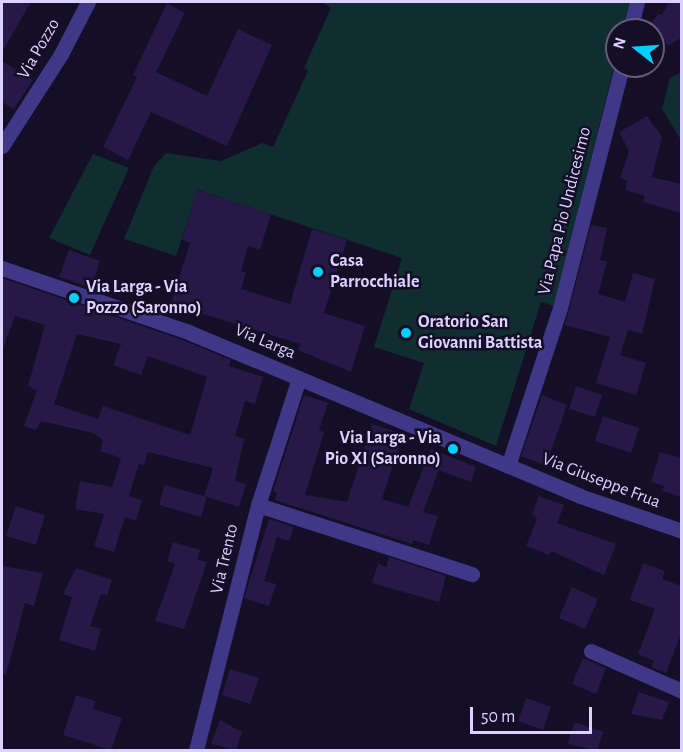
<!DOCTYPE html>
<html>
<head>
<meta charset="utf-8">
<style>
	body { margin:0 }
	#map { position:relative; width:683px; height:752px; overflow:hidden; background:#140e26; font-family:"Alegreya Sans",sans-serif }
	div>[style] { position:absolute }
	.green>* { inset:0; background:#102e30 }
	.building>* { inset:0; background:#261947 }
	.minor>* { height:15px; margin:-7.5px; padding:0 7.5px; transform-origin:7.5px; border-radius:7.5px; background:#403787 }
	.dots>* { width:16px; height:16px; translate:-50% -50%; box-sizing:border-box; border:3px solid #140e26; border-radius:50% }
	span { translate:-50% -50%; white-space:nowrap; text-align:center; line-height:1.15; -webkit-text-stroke:5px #140e26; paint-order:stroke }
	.street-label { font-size:18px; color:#dbd2ff }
	.poi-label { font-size:18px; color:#dbd2ff; font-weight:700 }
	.left { translate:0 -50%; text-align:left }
	.right { translate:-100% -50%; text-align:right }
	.frame { position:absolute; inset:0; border:3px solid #dbd2ff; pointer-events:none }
	.north { position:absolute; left:605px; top:18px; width:60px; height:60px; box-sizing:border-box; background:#140e26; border:2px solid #645c7d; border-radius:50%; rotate:287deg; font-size:16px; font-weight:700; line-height:24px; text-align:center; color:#dbd2ff }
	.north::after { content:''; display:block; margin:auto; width:21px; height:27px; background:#00d0fd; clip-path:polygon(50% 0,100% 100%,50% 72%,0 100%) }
	.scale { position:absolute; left:470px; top:707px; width:122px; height:27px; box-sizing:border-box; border:3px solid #dbd2ff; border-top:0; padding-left:8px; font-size:18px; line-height:21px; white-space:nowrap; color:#dbd2ff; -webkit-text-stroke:4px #140e26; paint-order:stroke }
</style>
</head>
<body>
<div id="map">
	<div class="green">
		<i style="clip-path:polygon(321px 2px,630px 2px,623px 30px,617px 30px,617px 55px,554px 306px,541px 302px,496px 446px,409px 409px,424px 363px,374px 347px,402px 258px,198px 190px,176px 256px,124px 239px,154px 166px,166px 153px,221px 161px,262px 143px,273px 147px,308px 71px,304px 68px,331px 8px)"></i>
		<i style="clip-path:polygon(681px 72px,681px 140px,662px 109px,670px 78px)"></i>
		<i style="clip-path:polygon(93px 154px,129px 168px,90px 255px,49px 238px)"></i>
	</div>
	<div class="building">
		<i style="clip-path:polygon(2px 2px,31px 2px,2px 52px)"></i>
		<i style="clip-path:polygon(669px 2px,681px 2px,681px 38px,668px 46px,665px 42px,659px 47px,650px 24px,659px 14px,662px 15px)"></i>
		<i style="clip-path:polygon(167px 3px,185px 13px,156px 72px,207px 96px,238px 29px,272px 45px,227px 146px,151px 112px,128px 160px,103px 147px,137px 77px,133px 75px)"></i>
		<i style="clip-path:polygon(2px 61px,33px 80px,14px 109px,2px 102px)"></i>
		<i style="clip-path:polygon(647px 116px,662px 137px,652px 177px,681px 184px,681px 213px,643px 202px,645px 196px,625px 190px,627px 181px,620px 178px,629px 151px,619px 132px)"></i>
		<i style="clip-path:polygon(197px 190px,271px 214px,260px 250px,248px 246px,241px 271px,246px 273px,241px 289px,290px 304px,312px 229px,347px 240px,324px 313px,365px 326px,351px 372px,298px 350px,300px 344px,171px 304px,190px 243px,182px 240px)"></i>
		<i style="clip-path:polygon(591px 225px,607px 228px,600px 260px,607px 262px,598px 294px,625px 302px,633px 273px,655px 279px,642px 334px,628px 330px,620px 355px,646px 363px,636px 395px,596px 383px,610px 337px,565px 325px)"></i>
		<i style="clip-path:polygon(69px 250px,100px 261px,91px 288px,59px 277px)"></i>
		<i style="clip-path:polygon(evenodd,2px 278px,183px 340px,231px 360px,229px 366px,263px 377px,255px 404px,245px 401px,235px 436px,244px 439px,235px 481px,246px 484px,239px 507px,207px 497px,201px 517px,159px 505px,164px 485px,204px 496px,213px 468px,148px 452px,144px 465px,139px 464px,129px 496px,142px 500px,136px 521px,125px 517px,114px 552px,94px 546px,104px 514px,75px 509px,80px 481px,112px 487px,121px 458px,100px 451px,103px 440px,93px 433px,41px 421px,36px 430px,24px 426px,37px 391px,28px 386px,45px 325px,15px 316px,2px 351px,2px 278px,77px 334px,121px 344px,113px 365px,141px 375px,148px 356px,207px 377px,190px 435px,103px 406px,98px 419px,54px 404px,77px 334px)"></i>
		<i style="clip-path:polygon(576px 386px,602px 395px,595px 417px,569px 409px)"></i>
		<i style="clip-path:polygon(304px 395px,328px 403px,319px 430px,324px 432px,305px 495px,347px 502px,372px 424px,403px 434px,382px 499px,408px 507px,431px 449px,476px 467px,471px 482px,439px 470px,423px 512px,438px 516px,429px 545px,413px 540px,412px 544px,275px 500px,277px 493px,273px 491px)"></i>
		<i style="clip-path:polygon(542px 395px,567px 405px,546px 466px,521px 456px)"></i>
		<i style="clip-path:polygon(603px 416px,639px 428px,631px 453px,595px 441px)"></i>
		<i style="clip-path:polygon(660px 452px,681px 458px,681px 497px,662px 491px,664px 486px,651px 482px)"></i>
		<i style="clip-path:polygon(539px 496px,564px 505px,557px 523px,616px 544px,604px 575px,551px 551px,549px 555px,526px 546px,537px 519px,532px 514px)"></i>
		<i style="clip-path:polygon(16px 506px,45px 515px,36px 545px,6px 536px)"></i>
		<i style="clip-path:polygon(269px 519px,294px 527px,289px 541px,277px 537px,264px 581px,276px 584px,269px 606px,244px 598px)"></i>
		<i style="clip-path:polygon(173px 542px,200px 550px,197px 560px,207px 562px,184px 629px,155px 621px,175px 564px,167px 561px)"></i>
		<i style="clip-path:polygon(389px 557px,446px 576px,439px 602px,372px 583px,378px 564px,386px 567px)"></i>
		<i style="clip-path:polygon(643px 563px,665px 571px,662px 579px,681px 586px,681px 633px,666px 673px,651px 667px,654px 661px,638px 654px,655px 609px,630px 600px)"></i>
		<i style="clip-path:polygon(2px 566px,43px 573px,34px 606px,25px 603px,6px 675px,2px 674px)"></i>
		<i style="clip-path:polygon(76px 568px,112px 580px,107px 596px,101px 594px,90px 626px,101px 629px,95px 651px,59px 640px,72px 597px,63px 594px)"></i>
		<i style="clip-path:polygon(572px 587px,598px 599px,585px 629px,559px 618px)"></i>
		<i style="clip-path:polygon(583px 658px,606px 668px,596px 694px,572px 684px)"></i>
		<i style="clip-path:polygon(230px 669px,259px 678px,250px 704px,222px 695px)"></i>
		<i style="clip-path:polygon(639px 692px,669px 702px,662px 720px,631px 714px)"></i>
		<i style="clip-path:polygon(76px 695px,95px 701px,93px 709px,122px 718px,111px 750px,63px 735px)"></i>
		<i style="clip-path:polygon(526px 698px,551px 707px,543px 730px,518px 721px)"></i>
		<i style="clip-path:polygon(220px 720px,242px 732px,236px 750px,211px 744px)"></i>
		<i style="clip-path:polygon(575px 722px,603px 732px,597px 750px,567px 744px)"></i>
	</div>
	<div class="minor">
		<i style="left:630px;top:30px;width:29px;rotate:-76deg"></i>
		<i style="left:2px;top:146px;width:109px;rotate:-57.3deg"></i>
		<i style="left:61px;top:54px;width:59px;rotate:-62.6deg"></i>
		<i style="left:2px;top:268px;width:194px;rotate:18.9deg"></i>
		<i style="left:186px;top:331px;width:427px;rotate:22.7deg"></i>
		<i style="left:580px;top:496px;width:108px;rotate:18.9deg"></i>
		<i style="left:508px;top:466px;width:166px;rotate:-71.8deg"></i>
		<i style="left:560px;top:308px;width:250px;rotate:-75.6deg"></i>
		<i style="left:258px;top:505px;width:225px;rotate:17.9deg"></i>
		<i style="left:591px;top:651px;width:99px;rotate:23.7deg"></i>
		<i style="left:196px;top:750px;width:253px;rotate:-75.8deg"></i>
		<i style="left:258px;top:505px;width:133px;rotate:-72.1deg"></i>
	</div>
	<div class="dots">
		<i style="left:318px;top:272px;background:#00d0fd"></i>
		<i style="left:74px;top:298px;background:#00d0fd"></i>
		<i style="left:406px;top:333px;background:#00d0fd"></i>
		<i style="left:453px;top:449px;background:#00d0fd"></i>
	</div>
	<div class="street-label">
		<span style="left:39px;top:49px;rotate:-60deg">Via Pozzo</span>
		<span style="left:565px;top:211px;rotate:-76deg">Via Papa Pio Undicesimo</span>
		<span style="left:265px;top:342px;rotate:23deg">Via Larga</span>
		<span style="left:601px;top:481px;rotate:21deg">Via Giuseppe Frua</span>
		<span style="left:225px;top:559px;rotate:-77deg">Via Trento</span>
	</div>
	<div class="poi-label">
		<span class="left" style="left:330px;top:272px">Casa<br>Parrocchiale</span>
		<span class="left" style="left:86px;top:298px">Via Larga - Via<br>Pozzo (Saronno)</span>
		<span class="left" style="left:418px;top:333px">Oratorio San<br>Giovanni Battista</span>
		<span class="right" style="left:441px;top:449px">Via Larga - Via<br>Pio XI (Saronno)</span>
	</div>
	<div class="frame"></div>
	<div class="north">N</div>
	<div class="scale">50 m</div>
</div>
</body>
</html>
